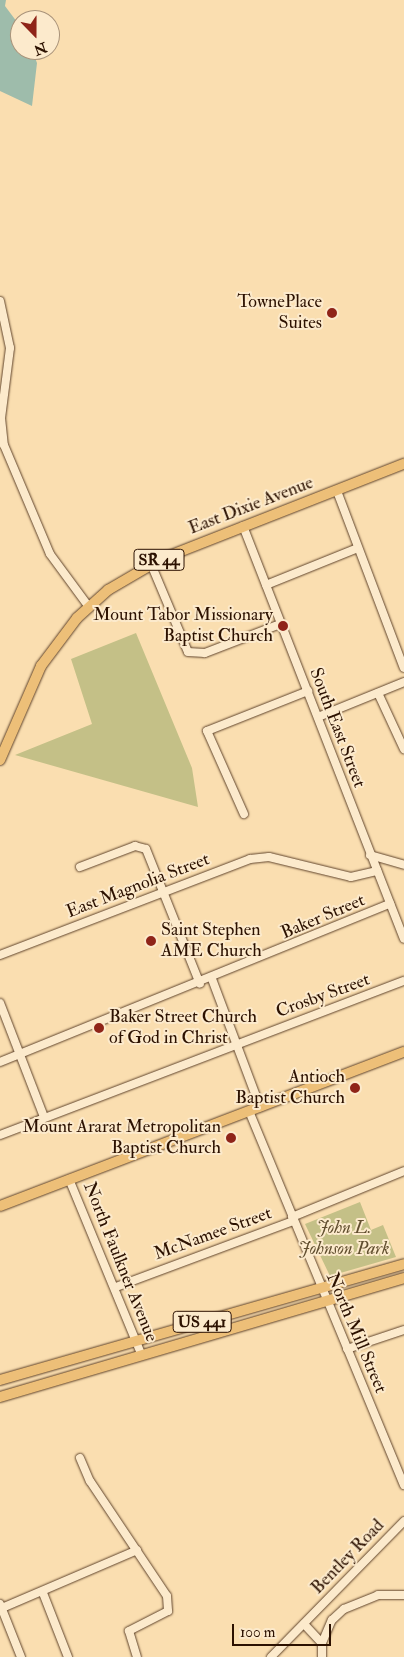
<!DOCTYPE html>
<html>
<head>
<meta charset="utf-8">
<style>
	body { margin:0 }
	#map { position:relative; width:404px; height:1657px; overflow:hidden; background:#fadeb0; font-family:"IM FELL Double Pica",serif }
	div>[style] { position:absolute }
	.green>* { inset:0; background:#c4c087 }
	.water>* { inset:0; background:#9ebcab }
	.roads { filter:drop-shadow(0 0 1px #60442c) drop-shadow(0 0 1px #60442c) }
	.minor>* { height:8px; margin:-4px; padding:0 4px; transform-origin:4px; border-radius:4px; background:#fceacc }
	.major>* { height:10px; margin:-5px; padding:0 5px; transform-origin:5px; border-radius:5px; background:#edbf78 }
	.dots>* { width:14px; height:14px; translate:-50% -50%; box-sizing:border-box; border:2px solid #fceacc; border-radius:50% }
	span { translate:-50% -50%; white-space:nowrap; text-align:center; line-height:1.15; -webkit-text-stroke:4px #fceacc; paint-order:stroke }
	.shield-label span { padding:1px 4px; background:#fceacc; border:1px solid; border-radius:4px; -webkit-text-stroke-width:0 }
	.shield-label { font-size:16px; color:#2c1100; font-weight:700 }
	.poi-label { font-size:18px; color:#2c1100 }
	.right { translate:-100% -50%; text-align:right }
	.left { translate:0 -50%; text-align:left }
	.street-label { font-size:18px; color:#2c1100 }
	.park-label { font-size:18px; color:#614e2f; font-style:italic }
	.north { position:absolute; left:10px; top:10px; width:50px; height:50px; box-sizing:border-box; background:#fceacc; border:1px solid #a9937a; border-radius:50%; rotate:158deg; font-size:14px; font-weight:700; line-height:20px; text-align:center; color:#2c1100 }
	.north::after { content:''; display:block; margin:auto; width:18px; height:22px; background:#8f2418; clip-path:polygon(50% 0,100% 100%,50% 72%,0 100%) }
	.scale { position:absolute; left:232px; top:1624px; width:99px; height:22px; box-sizing:border-box; border:2px solid #2c1100; border-top:0; padding-left:6px; font-size:15px; line-height:18px; white-space:nowrap; color:#2c1100; -webkit-text-stroke:4px #fceacc; paint-order:stroke }
</style>
</head>
<body>
<div id="map">
	<div class="green">
		<i style="clip-path:polygon(136px 633px,192px 768px,198px 807px,15px 755px,92px 724px,71px 659px)"></i>
		<i style="clip-path:polygon(360px 1202px,371px 1230px,383px 1225px,396px 1257px,330px 1276px,305px 1224px)"></i>
	</div>
	<div class="water">
		<i style="clip-path:polygon(0 0,6px 0,5px 6px,20px 26px,20px 50px,32px 50px,37px 63px,32px 106px,0 91px)"></i>
	</div>
	<div class="roads">
		<div class="minor">
			<i style="left:0;top:301px;width:48px;rotate:78deg"></i>
			<i style="left:10px;top:348px;width:71px;rotate:97.3deg"></i>
			<i style="left:1px;top:418px;width:27px;rotate:84deg"></i>
			<i style="left:4px;top:445px;width:118px;rotate:67.1deg"></i>
			<i style="left:50px;top:554px;width:66px;rotate:53.7deg"></i>
			<i style="left:337px;top:491px;width:189px;rotate:69.3deg"></i>
			<i style="left:243px;top:526px;width:443px;rotate:68.7deg"></i>
			<i style="left:151px;top:564px;width:95px;rotate:67.2deg"></i>
			<i style="left:188px;top:652px;width:17px;rotate:3deg"></i>
			<i style="left:205px;top:653px;width:80px;rotate:-21.1deg"></i>
			<i style="left:266px;top:585px;width:99px;rotate:-21.9deg"></i>
			<i style="left:378px;top:693px;width:62px;rotate:65.1deg"></i>
			<i style="left:318px;top:717px;width:93px;rotate:-22.1deg"></i>
			<i style="left:244px;top:814px;width:91px;rotate:-114deg"></i>
			<i style="left:207px;top:731px;width:109px;rotate:-21.6deg"></i>
			<i style="left:370px;top:855px;width:35px;rotate:16deg"></i>
			<i style="left:80px;top:867px;width:59px;rotate:-20.9deg"></i>
			<i style="left:135px;top:846px;width:11px;rotate:15deg"></i>
			<i style="left:146px;top:849px;width:145px;rotate:68.2deg"></i>
			<i style="left:0;top:955px;width:268px;rotate:-21deg"></i>
			<i style="left:250px;top:859px;width:19px;rotate:-6deg"></i>
			<i style="left:269px;top:857px;width:84px;rotate:13.7deg"></i>
			<i style="left:351px;top:877px;width:27px;rotate:-13deg"></i>
			<i style="left:212px;top:979px;width:137px;rotate:69.4deg"></i>
			<i style="left:0;top:1003px;width:122px;rotate:68.9deg"></i>
			<i style="left:0;top:1062px;width:421px;rotate:-22.1deg"></i>
			<i style="left:249px;top:1111px;width:405px;rotate:67.5deg"></i>
			<i style="left:0;top:1135px;width:432px;rotate:-20.9deg"></i>
			<i style="left:69px;top:1179px;width:191px;rotate:67.6deg"></i>
			<i style="left:292px;top:1217px;width:121px;rotate:-22.3deg"></i>
			<i style="left:116px;top:1287px;width:189px;rotate:-20.4deg"></i>
			<i style="left:347px;top:1349px;width:60px;rotate:-18.4deg"></i>
			<i style="left:80px;top:1458px;width:25px;rotate:67deg"></i>
			<i style="left:90px;top:1481px;width:138px;rotate:56.2deg"></i>
			<i style="left:167px;top:1596px;width:15px;rotate:86deg"></i>
			<i style="left:168px;top:1611px;width:44px;rotate:152.9deg"></i>
			<i style="left:129px;top:1631px;width:27px;rotate:73deg"></i>
			<i style="left:43px;top:1593px;width:69px;rotate:68.7deg"></i>
			<i style="left:0;top:1604px;width:57px;rotate:68.4deg"></i>
			<i style="left:2px;top:1608px;width:147px;rotate:-23.2deg"></i>
			<i style="left:304px;top:1624px;width:26px;rotate:47deg"></i>
			<i style="left:322px;top:1643px;width:14px;rotate:90deg"></i>
			<i style="left:322px;top:1643px;width:25px;rotate:-67deg"></i>
			<i style="left:332px;top:1620px;width:16px;rotate:-43deg"></i>
			<i style="left:344px;top:1609px;width:37px;rotate:-22deg"></i>
			<i style="left:378px;top:1595px;width:26px"></i>
			<i style="left:271px;top:1657px;width:190px;rotate:-45.6deg"></i>
		</div>
		<div class="major">
			<i style="left:0;top:760px;width:103px;rotate:-66.4deg"></i>
			<i style="left:41px;top:666px;width:60px;rotate:-53.1deg"></i>
			<i style="left:77px;top:618px;width:42px;rotate:-42.1deg"></i>
			<i style="left:108px;top:590px;width:61px;rotate:-30.3deg"></i>
			<i style="left:161px;top:559px;width:261px;rotate:-21.4deg"></i>
			<i style="left:0;top:1206px;width:432px;rotate:-20.9deg"></i>
			<i style="left:0;top:1380px;width:420px;rotate:-16deg"></i>
			<i style="left:0;top:1397px;width:421px;rotate:-16.4deg"></i>
		</div>
	</div>
	<div class="dots">
		<i style="left:332px;top:313px;background:#8f2418"></i>
		<i style="left:283px;top:626px;background:#8f2418"></i>
		<i style="left:151px;top:941px;background:#8f2418"></i>
		<i style="left:99px;top:1028px;background:#8f2418"></i>
		<i style="left:355px;top:1088px;background:#8f2418"></i>
		<i style="left:231px;top:1138px;background:#8f2418"></i>
	</div>
	<div class="shield-label">
		<span style="left:159px;top:560px">SR 44</span>
		<span style="left:202px;top:1322px">US 441</span>
	</div>
	<div class="poi-label">
		<span class="right" style="left:322px;top:313px">TownePlace<br>Suites</span>
		<span class="right" style="left:273px;top:626px">Mount Tabor Missionary<br>Baptist Church</span>
		<span class="left" style="left:161px;top:941px">Saint Stephen<br>AME Church</span>
		<span class="left" style="left:109px;top:1028px">Baker Street Church<br>of God in Christ</span>
		<span class="right" style="left:345px;top:1088px">Antioch<br>Baptist Church</span>
		<span class="right" style="left:221px;top:1138px">Mount Ararat Metropolitan<br>Baptist Church</span>
	</div>
	<div class="street-label">
		<span style="left:251px;top:506px;rotate:-21deg">East Dixie Avenue</span>
		<span style="left:337px;top:728px;rotate:69deg">South East Street</span>
		<span style="left:138px;top:886px;rotate:-21deg">East Magnolia Street</span>
		<span style="left:323px;top:917px;rotate:-23deg">Baker Street</span>
		<span style="left:323px;top:996px;rotate:-20deg">Crosby Street</span>
		<span style="left:213px;top:1234px;rotate:-20deg">McNamee Street</span>
		<span style="left:120px;top:1262px;rotate:68deg">North Faulkner Avenue</span>
		<span style="left:356px;top:1333px;rotate:67deg">North Mill Street</span>
		<span style="left:348px;top:1557px;rotate:-46deg">Bentley Road</span>
	</div>
	<div class="park-label">
		<span style="left:344px;top:1239px">John L.<br>Johnson Park</span>
	</div>
	<div class="north">N</div>
	<div class="scale">100 m</div>
</div>
</body>
</html>
